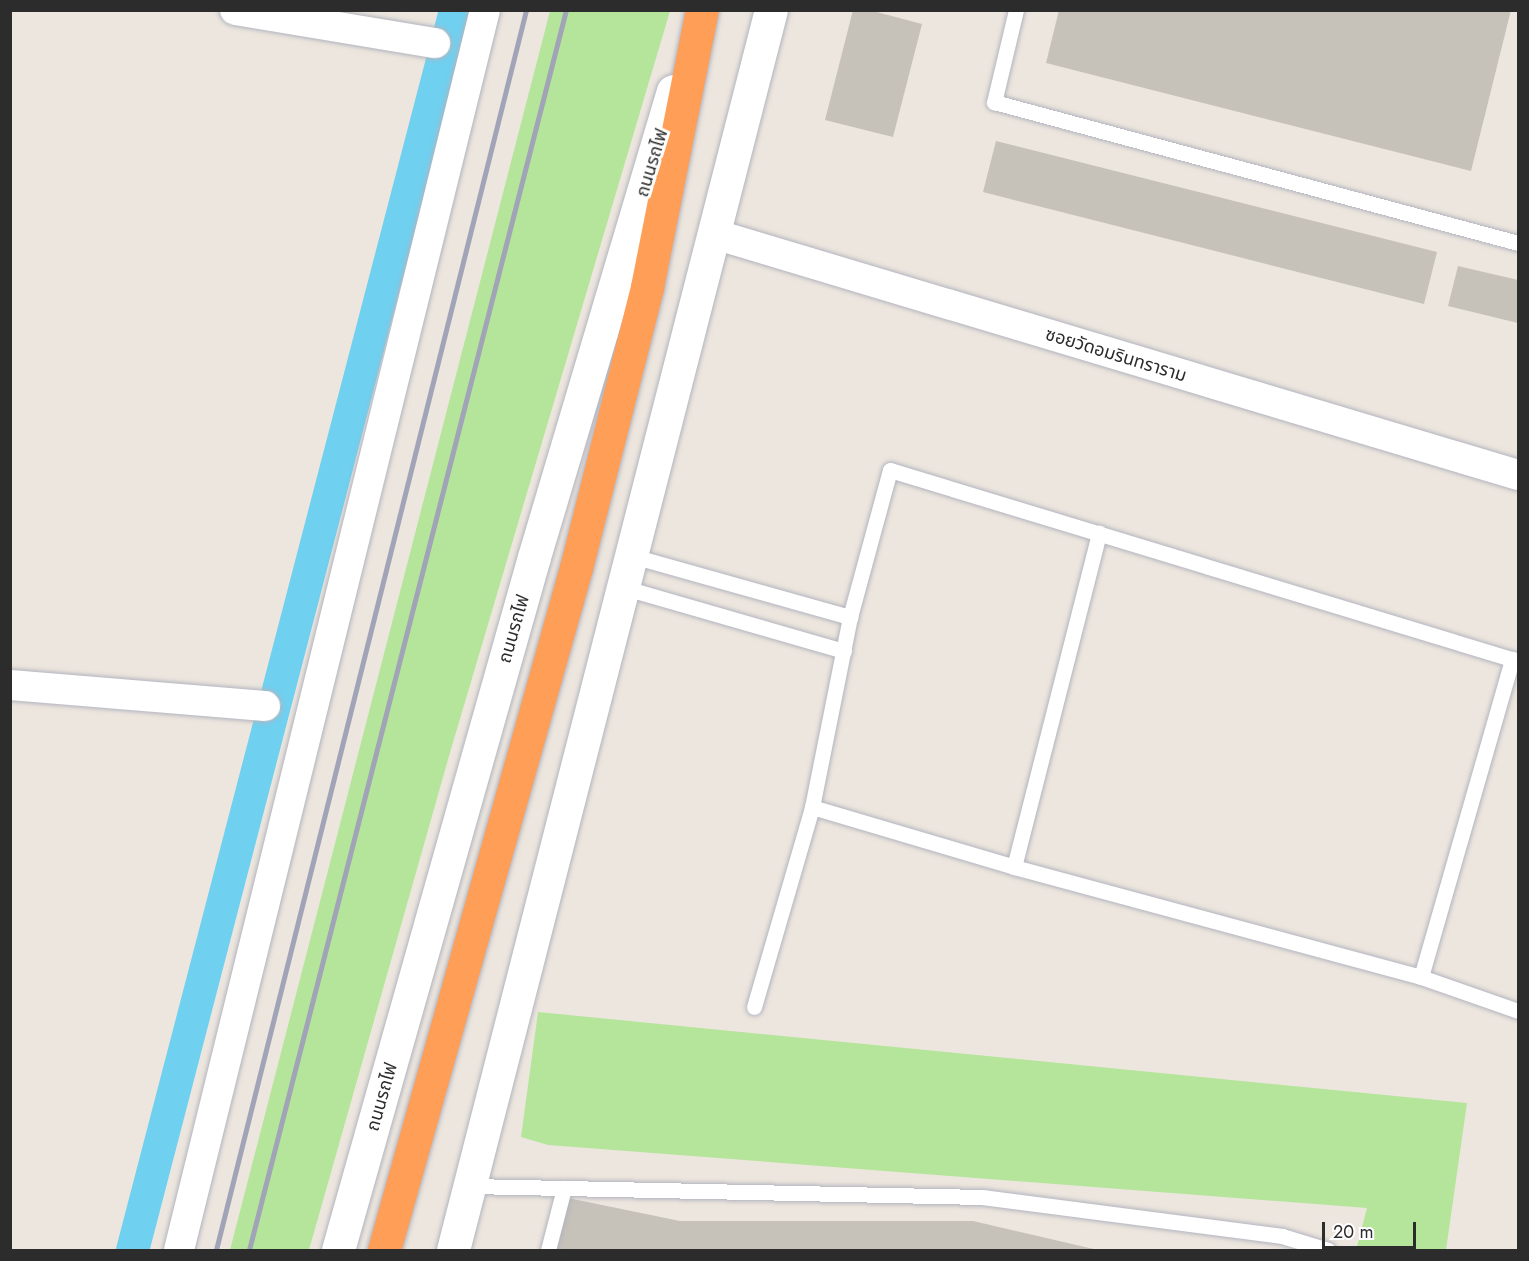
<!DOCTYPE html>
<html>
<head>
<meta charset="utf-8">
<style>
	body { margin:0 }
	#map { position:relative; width:1529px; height:1261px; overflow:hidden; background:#ede6de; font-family:Jost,"Noto Sans Thai",sans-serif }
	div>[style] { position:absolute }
	.green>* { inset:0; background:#b4e59a }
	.canal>* { height:33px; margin:-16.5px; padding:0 16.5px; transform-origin:16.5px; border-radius:16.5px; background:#70d0f0 }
	.building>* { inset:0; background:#c6c1b9 }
	.roads { filter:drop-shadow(0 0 2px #b2b4bf) drop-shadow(0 0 2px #b2b4bf) }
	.lane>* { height:15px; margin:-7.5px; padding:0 7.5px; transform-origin:7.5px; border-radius:7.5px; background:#fff }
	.street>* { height:30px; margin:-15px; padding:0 15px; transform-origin:15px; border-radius:15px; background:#fff }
	.secondary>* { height:33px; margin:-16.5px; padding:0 16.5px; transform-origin:16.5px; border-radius:16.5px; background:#fff }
	.highway>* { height:33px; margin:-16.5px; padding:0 16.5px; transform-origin:16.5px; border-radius:16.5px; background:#ff9e57 }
	.rail>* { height:4.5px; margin:-2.25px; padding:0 2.25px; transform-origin:2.25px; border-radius:2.25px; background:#a0a4b6 }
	span { translate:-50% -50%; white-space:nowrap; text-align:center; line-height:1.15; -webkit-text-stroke:6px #fff; paint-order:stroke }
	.street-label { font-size:18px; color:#2c2c2c }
	.frame { position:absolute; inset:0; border:12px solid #2c2c2c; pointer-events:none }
	.scale { position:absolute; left:1322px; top:1222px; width:94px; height:27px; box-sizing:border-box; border:3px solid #2c2c2c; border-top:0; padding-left:8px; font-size:18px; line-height:21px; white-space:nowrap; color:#2c2c2c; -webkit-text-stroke:4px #fff; paint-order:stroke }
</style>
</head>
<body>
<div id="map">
	<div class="green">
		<i style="clip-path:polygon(550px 11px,670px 11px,451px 749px,309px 1250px,230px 1250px)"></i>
		<i style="clip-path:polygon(538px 1012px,1467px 1103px,1446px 1250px,1356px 1250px,1367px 1208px,548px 1145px,521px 1137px)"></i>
	</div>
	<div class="canal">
		<i style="left:132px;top:1250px;width:1281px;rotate:-75.4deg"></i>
	</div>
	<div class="building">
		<i style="clip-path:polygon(853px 10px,869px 10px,922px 24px,893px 137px,825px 120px)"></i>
		<i style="clip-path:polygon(1059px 10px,1511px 10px,1471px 171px,1046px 63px)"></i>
		<i style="clip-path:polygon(996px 141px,1437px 252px,1424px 304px,983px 192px)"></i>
		<i style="clip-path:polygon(1458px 266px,1518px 280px,1518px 323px,1448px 306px)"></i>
		<i style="clip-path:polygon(568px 1198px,680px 1221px,973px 1221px,1098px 1250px,556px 1250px)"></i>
	</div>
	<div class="roads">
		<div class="lane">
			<i style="left:1016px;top:10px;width:95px;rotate:103.4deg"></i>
			<i style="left:994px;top:102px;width:543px;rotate:15.06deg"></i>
			<i style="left:629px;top:555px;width:230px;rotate:15.7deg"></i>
			<i style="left:850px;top:617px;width:152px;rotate:-74.8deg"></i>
			<i style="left:890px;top:470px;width:656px;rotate:16.92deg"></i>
			<i style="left:622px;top:587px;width:231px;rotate:16.1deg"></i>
			<i style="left:850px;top:617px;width:194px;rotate:101.3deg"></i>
			<i style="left:812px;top:807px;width:211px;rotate:16.5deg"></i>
			<i style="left:1014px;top:867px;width:422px;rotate:15.1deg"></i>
			<i style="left:1421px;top:977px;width:103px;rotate:19.3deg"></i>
			<i style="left:1014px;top:867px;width:345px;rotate:-75.7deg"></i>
			<i style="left:1421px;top:977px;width:331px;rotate:-74deg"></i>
			<i style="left:754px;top:1007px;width:208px;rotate:-73.8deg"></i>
			<i style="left:470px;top:1186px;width:512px;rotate:1.23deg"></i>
			<i style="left:982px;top:1197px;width:303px;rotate:7.4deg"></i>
			<i style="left:1282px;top:1236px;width:48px;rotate:16.9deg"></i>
			<i style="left:548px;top:1250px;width:64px;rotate:-75.5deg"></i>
		</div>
		<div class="street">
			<i style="left:235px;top:10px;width:203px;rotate:9.4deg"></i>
			<i style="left:714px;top:234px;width:839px;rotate:16.69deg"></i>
			<i style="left:10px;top:685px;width:256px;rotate:4.7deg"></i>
			<i style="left:179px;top:1250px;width:1277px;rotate:-76.14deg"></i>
		</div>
		<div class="secondary">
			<i style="left:338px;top:1250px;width:720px;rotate:-74.21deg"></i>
			<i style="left:534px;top:557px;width:486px;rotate:-73.4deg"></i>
			<i style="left:453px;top:1250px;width:1280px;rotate:-75.62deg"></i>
		</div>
		<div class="highway">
			<i style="left:384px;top:1250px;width:709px;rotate:-74.28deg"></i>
			<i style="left:576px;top:568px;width:290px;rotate:-75.8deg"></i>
			<i style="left:647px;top:287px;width:282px;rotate:-78.8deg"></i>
		</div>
	</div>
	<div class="rail">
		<i style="left:216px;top:1250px;width:1278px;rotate:-75.96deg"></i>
		<i style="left:249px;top:1250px;width:1280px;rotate:-75.66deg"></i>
	</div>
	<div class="street-label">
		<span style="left:652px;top:163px;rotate:-73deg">ถนนรถไฟ</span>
		<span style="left:1116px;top:355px;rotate:17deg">ซอยวัดอมรินทราราม</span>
		<span style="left:514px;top:629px;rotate:-74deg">ถนนรถไฟ</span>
		<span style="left:382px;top:1097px;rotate:-74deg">ถนนรถไฟ</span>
	</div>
	<div class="frame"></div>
	<div class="scale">20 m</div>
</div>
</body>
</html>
